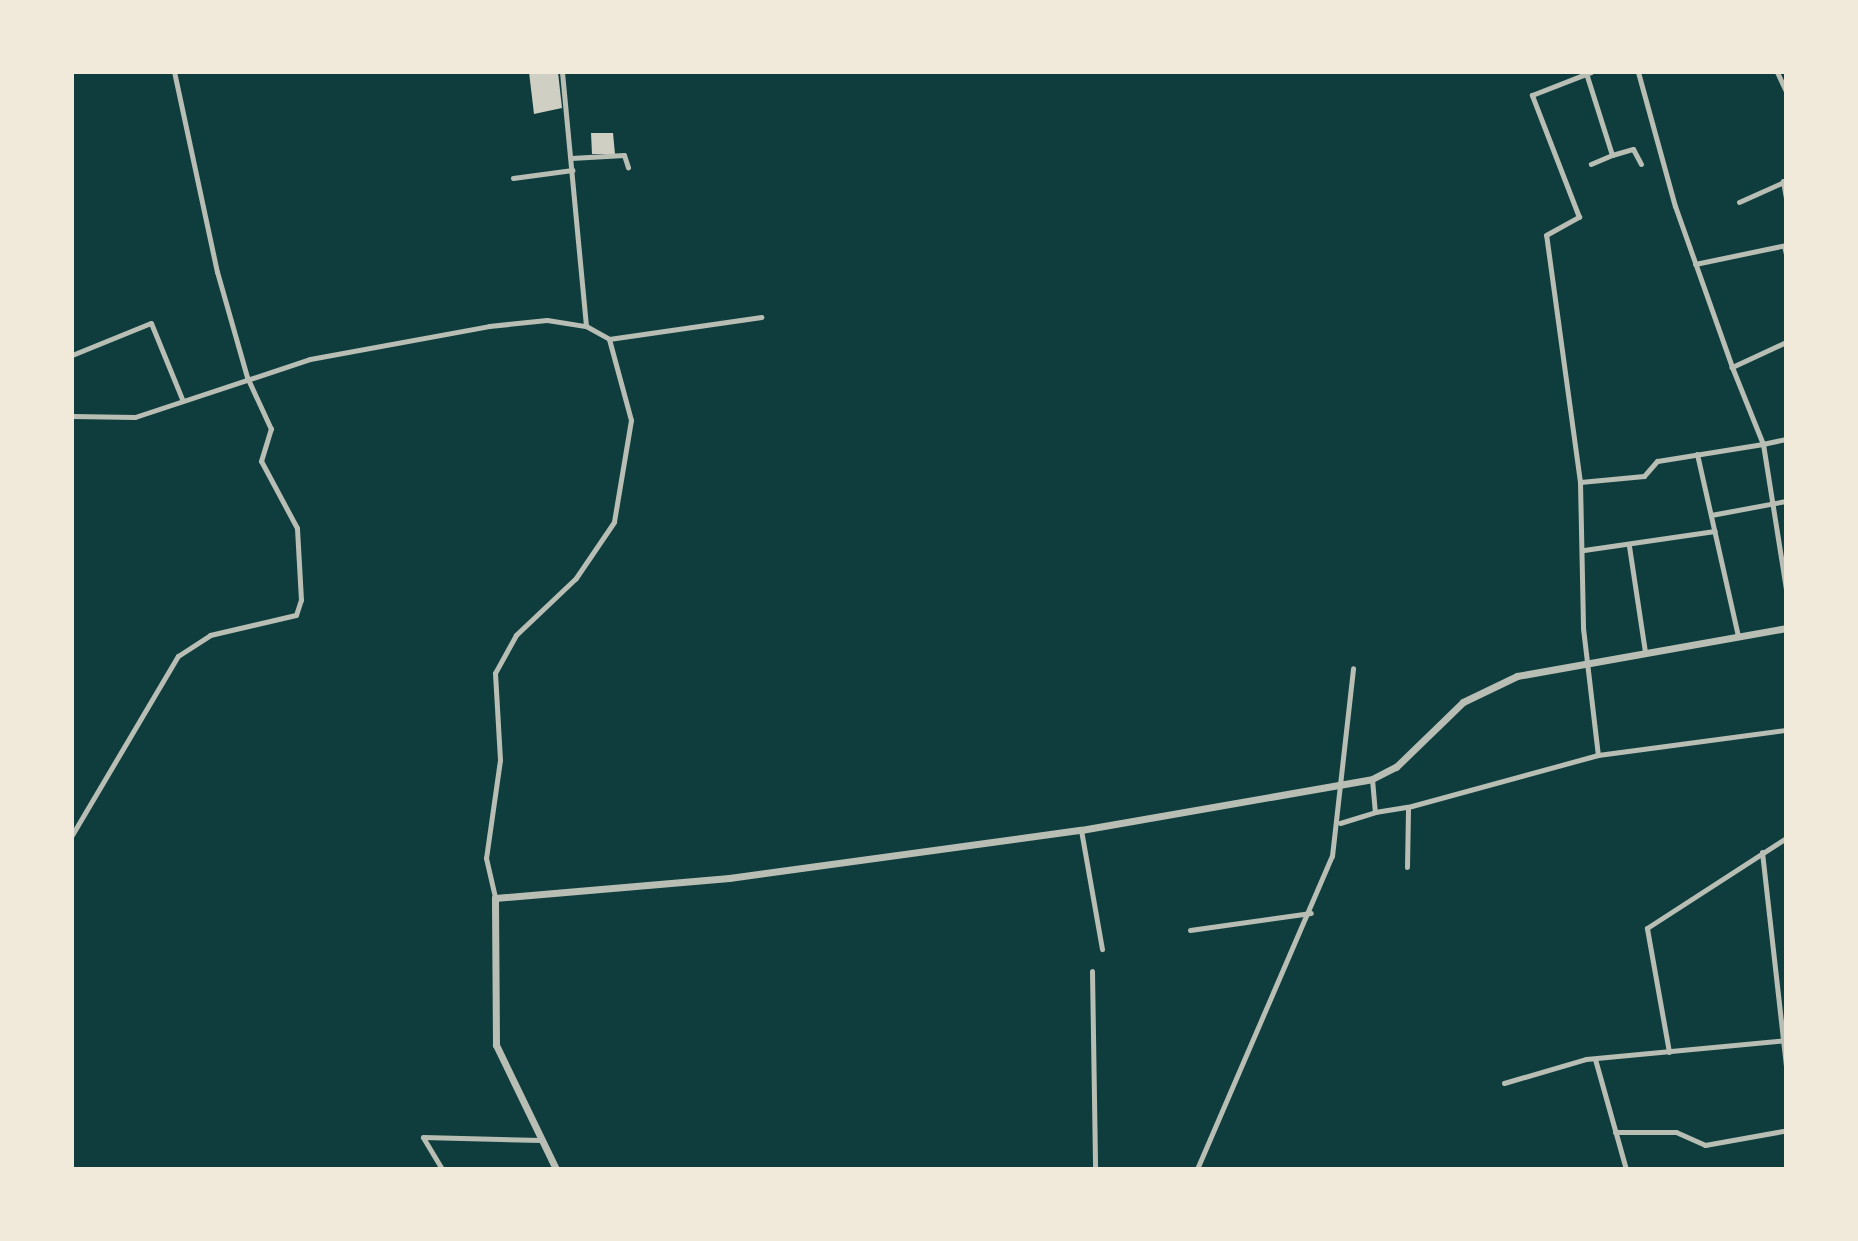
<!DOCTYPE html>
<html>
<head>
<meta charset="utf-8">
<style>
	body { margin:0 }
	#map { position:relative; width:1858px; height:1241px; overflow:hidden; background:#0f3d3e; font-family:Overpass,sans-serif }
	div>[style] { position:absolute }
	.building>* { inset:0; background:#cfcfc3 }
	.minor>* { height:5px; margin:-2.5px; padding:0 2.5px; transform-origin:2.5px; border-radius:2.5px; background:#b8beb3 }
	.tertiary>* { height:7px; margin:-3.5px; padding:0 3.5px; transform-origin:3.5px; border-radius:3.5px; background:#b8beb3 }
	span { translate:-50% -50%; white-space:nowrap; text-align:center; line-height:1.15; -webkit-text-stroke:8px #f1e9da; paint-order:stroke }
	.frame { position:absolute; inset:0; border:74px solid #f1e9da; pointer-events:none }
</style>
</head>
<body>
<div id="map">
	<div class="building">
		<i style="clip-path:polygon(529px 72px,558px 72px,562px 108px,534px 114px)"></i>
		<i style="clip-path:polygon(591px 133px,613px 133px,615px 154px,592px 154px)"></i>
	</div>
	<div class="minor">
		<i style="left:562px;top:72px;width:255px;rotate:84.6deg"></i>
		<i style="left:1638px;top:72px;width:139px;rotate:74.6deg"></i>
		<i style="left:1675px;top:206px;width:171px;rotate:70.5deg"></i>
		<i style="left:1777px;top:72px;width:21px;rotate:65deg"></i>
		<i style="left:1586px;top:73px;width:86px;rotate:72.4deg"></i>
		<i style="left:1612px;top:155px;width:23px;rotate:157deg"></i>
		<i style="left:1612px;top:155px;width:22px;rotate:-16deg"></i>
		<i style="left:1633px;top:149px;width:17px;rotate:62deg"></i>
		<i style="left:571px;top:158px;width:53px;rotate:-3.2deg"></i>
		<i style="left:624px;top:155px;width:13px;rotate:72deg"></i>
		<i style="left:513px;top:178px;width:60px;rotate:-7.7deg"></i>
		<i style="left:1783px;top:181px;width:17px;rotate:80deg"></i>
		<i style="left:1739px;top:202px;width:51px;rotate:-24.1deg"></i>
		<i style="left:1784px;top:246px;width:8px;rotate:76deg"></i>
		<i style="left:1695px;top:264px;width:93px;rotate:-11.8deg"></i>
		<i style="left:609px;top:339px;width:154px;rotate:-8.2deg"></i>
		<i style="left:1786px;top:342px;width:60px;rotate:155.2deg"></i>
		<i style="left:1732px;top:367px;width:83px;rotate:68.1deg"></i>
		<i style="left:1763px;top:444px;width:107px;rotate:170.9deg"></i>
		<i style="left:1657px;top:461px;width:20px;rotate:131deg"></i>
		<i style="left:1644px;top:476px;width:64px;rotate:174.6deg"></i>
		<i style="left:1580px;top:482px;width:146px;rotate:88.8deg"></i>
		<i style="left:1583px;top:628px;width:128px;rotate:83.3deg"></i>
		<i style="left:1598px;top:755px;width:190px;rotate:-7.6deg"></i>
		<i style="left:72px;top:355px;width:85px;rotate:-22.1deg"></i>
		<i style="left:151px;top:323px;width:82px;rotate:67.8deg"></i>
		<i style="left:72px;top:416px;width:63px;rotate:0.9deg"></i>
		<i style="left:135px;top:417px;width:184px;rotate:-18.3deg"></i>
		<i style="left:310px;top:359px;width:182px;rotate:-10.4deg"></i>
		<i style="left:489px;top:326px;width:58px;rotate:-5.9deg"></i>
		<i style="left:547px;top:320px;width:39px;rotate:9deg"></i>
		<i style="left:586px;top:326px;width:26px;rotate:29deg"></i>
		<i style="left:609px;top:339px;width:84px;rotate:74.8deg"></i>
		<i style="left:631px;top:420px;width:103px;rotate:99.5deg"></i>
		<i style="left:614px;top:522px;width:68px;rotate:124.2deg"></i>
		<i style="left:576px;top:578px;width:83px;rotate:136.5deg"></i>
		<i style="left:516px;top:635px;width:43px;rotate:118.9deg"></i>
		<i style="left:495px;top:673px;width:87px;rotate:86.7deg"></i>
		<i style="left:500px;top:760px;width:99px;rotate:98.1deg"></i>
		<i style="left:486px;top:858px;width:40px;rotate:77deg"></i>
		<i style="left:1786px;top:439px;width:24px;rotate:168deg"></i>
		<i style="left:1763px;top:444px;width:147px;rotate:81deg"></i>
		<i style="left:1697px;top:454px;width:187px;rotate:77.3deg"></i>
		<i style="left:1580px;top:482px;width:249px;rotate:-97.8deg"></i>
		<i style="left:1546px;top:235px;width:38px;rotate:-29deg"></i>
		<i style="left:1579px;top:217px;width:131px;rotate:-111.1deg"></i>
		<i style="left:1532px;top:95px;width:63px;rotate:-21.3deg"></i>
		<i style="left:1711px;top:515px;width:76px;rotate:-10.6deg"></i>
		<i style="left:1629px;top:546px;width:107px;rotate:81.4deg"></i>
		<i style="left:1584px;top:550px;width:132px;rotate:-8.3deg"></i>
		<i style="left:1372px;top:779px;width:33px;rotate:85deg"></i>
		<i style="left:1375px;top:812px;width:33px;rotate:-9deg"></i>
		<i style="left:1340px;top:823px;width:37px;rotate:-17deg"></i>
		<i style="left:1081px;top:830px;width:121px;rotate:80deg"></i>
		<i style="left:72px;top:835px;width:208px;rotate:-59.4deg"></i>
		<i style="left:178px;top:656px;width:38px;rotate:-33deg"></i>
		<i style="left:210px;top:635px;width:88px;rotate:-13.1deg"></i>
		<i style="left:296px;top:615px;width:16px;rotate:-72deg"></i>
		<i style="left:301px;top:600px;width:72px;rotate:-93.2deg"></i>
		<i style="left:297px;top:528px;width:76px;rotate:-118.2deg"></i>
		<i style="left:261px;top:461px;width:34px;rotate:-73deg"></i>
		<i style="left:271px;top:429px;width:57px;rotate:-114.8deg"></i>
		<i style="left:247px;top:377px;width:109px;rotate:-105.9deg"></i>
		<i style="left:217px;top:272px;width:205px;rotate:-102.1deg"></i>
		<i style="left:1762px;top:852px;width:216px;rotate:83.6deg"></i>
		<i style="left:1407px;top:867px;width:60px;rotate:-89deg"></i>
		<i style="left:1408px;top:807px;width:197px;rotate:-15.3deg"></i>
		<i style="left:1190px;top:930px;width:122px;rotate:-8deg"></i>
		<i style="left:1092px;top:971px;width:198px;rotate:89.1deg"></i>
		<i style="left:1669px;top:1052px;width:126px;rotate:-100.1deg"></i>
		<i style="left:1647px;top:928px;width:166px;rotate:-32.9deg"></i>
		<i style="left:1595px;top:1059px;width:114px;rotate:74.3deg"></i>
		<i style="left:1504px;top:1083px;width:85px;rotate:-16.3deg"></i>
		<i style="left:1586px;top:1059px;width:201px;rotate:-5.4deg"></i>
		<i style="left:1786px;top:1131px;width:20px;rotate:90deg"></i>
		<i style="left:1615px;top:1132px;width:61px"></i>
		<i style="left:1676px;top:1132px;width:32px;rotate:24deg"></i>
		<i style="left:1705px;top:1145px;width:79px;rotate:-10.2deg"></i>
		<i style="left:442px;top:1169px;width:37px;rotate:-121deg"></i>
		<i style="left:423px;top:1137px;width:118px;rotate:1.5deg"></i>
		<i style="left:1197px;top:1169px;width:341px;rotate:-66.7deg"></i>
		<i style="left:1332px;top:856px;width:189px;rotate:-83.6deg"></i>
	</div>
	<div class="tertiary">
		<i style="left:556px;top:1169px;width:138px;rotate:-115.8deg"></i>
		<i style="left:496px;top:1045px;width:147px;rotate:-90.4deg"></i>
		<i style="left:495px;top:898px;width:235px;rotate:-4.9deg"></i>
		<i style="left:729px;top:878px;width:355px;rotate:-7.8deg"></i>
		<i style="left:1081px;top:830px;width:295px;rotate:-9.9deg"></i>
		<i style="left:1372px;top:779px;width:27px;rotate:-27deg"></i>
		<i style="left:1396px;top:767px;width:93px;rotate:-44.1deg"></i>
		<i style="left:1463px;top:702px;width:60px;rotate:-25.7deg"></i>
		<i style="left:1517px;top:676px;width:273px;rotate:-10.1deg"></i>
	</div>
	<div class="frame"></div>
</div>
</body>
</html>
